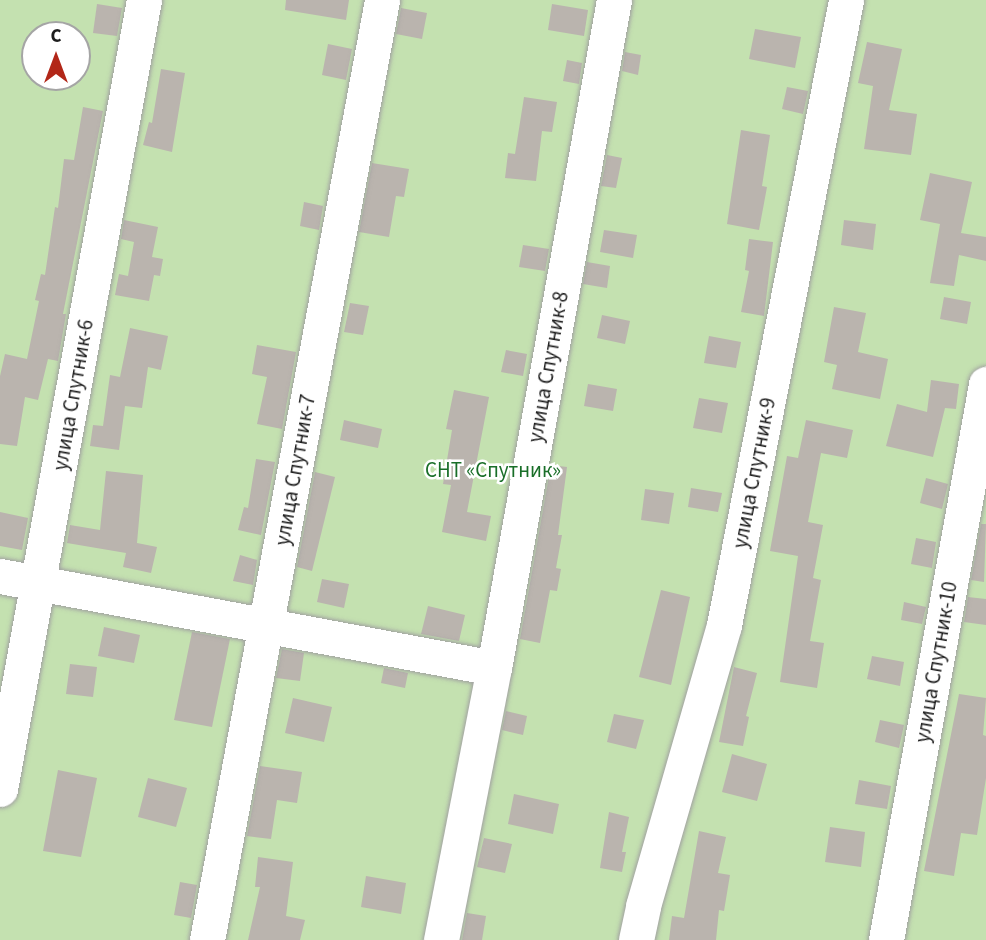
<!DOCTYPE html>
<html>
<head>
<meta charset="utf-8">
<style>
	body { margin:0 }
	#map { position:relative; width:986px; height:940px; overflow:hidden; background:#edebe5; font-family:"Source Sans 3",sans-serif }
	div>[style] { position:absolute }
	.grass>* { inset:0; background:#c4e1b0 }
	.building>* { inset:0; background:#bab4ae }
	.roads { filter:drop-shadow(0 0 2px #a1a1a1) drop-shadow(0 0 2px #a1a1a1) }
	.minor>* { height:35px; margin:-17.5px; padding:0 17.5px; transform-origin:17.5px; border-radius:17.5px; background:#fff }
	span { translate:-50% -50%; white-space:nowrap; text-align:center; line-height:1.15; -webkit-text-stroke:5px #fff; paint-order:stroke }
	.street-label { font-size:21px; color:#1d1d1d }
	.park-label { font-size:21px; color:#196e28 }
	.north { position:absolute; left:21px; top:21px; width:70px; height:70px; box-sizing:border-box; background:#fff; border:2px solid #a5a5a5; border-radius:50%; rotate:0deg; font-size:19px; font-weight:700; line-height:28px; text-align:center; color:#1d1d1d }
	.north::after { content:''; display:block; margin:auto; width:24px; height:32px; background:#b22718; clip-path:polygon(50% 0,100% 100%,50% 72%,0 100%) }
</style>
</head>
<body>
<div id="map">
	<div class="grass">
		<i style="clip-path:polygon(evenodd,0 0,986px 0,986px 940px,0 940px,0 0,35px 35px,77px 35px,77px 77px,35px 77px,35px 35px)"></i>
	</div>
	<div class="building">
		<i style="clip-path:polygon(286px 0,349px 0,346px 20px,285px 10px)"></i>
		<i style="clip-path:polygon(97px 4px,122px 8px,117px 36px,93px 33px)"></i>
		<i style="clip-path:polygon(552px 4px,588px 10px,584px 36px,548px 30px)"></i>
		<i style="clip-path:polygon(401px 8px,427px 13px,422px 39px,396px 34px)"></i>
		<i style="clip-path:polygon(755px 29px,801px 37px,795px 68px,749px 59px)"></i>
		<i style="clip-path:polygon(867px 42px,902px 49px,889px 110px,917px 114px,911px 155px,864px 149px,873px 86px,858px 83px)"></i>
		<i style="clip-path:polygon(328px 44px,352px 49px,346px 80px,322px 75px)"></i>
		<i style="clip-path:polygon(625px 52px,641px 55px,638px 75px,622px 71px)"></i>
		<i style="clip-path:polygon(567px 60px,582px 63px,579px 84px,563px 81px)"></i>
		<i style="clip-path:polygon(161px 69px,185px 73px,172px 152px,143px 145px,149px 122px,152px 123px)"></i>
		<i style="clip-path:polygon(787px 87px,808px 91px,803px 114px,782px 109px)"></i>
		<i style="clip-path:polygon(524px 97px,557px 102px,552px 132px,542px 131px,536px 181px,505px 178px,508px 153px,515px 154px)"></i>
		<i style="clip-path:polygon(83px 107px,103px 111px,63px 314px,66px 314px,58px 361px,48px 359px,38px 400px,25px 397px,17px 446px,0 444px,0 376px,5px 354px,27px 359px,39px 301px,35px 300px,41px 274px,45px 275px,55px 207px,58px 208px,64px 159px,74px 160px)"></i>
		<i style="clip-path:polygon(741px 130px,770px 135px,762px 186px,767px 187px,759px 230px,727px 224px)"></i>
		<i style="clip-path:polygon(607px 155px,622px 158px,616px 188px,601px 186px)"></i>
		<i style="clip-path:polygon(372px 163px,409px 169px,404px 197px,396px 196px,389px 237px,359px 232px)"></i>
		<i style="clip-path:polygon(930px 173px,972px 182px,961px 233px,986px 237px,986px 261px,959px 255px,954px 286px,930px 283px,940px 224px,920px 220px)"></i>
		<i style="clip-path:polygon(304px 202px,323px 206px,319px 230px,300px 226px)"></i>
		<i style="clip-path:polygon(124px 220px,158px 227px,152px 257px,163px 259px,160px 276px,154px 275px,149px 301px,115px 295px,119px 274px,128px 276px,134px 242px,121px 239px)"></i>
		<i style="clip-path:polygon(844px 220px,876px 224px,873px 250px,841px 245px)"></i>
		<i style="clip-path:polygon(604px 230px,637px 235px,633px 258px,600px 252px)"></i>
		<i style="clip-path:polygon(749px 239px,773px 242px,764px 316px,741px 312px,749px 271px,745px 270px)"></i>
		<i style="clip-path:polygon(523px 245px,549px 249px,545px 271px,519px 267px)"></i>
		<i style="clip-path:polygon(587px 262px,610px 266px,607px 288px,583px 284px)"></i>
		<i style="clip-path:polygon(944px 297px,971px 302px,967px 324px,940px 319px)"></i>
		<i style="clip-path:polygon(350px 303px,369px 306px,363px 335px,344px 332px)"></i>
		<i style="clip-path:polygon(834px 307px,866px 313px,858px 352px,888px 359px,880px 399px,832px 389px,837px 365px,824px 362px)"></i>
		<i style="clip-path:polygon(602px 315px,630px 321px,625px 344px,597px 338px)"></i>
		<i style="clip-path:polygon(130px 328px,168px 336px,161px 370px,148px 367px,142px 408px,125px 406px,119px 450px,90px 446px,93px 425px,103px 426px,110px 375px,120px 377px)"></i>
		<i style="clip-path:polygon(709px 336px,741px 342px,736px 368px,704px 363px)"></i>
		<i style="clip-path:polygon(257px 345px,296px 352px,282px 429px,257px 424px,267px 377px,252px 374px)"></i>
		<i style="clip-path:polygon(506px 350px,527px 354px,523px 376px,501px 372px)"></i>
		<i style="clip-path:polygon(931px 380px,959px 384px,956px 409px,945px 408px,933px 457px,886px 446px,897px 404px,927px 412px)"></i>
		<i style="clip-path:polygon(588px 384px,617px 389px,613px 411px,584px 406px)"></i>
		<i style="clip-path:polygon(454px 390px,489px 397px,467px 512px,491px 516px,486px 541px,442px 532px,451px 485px,443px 484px,452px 430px,446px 429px)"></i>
		<i style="clip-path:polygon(699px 398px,728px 403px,722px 433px,693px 428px)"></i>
		<i style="clip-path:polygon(344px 420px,382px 429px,378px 448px,340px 440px)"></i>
		<i style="clip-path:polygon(806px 420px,853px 430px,847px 458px,821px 453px,808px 522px,823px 525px,813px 578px,821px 580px,810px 641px,824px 643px,817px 688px,780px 682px,798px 556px,770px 551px,787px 456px,798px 458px)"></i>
		<i style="clip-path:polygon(256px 459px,275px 462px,261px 535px,238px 530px,244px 507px,248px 508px)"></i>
		<i style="clip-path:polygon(551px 465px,567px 467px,558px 535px,562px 535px,556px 568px,561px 569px,557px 591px,550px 590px,540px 643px,520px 639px)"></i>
		<i style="clip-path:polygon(106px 471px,143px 475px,137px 543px,157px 547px,151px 573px,123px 567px,126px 553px,67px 543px,70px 525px,100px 530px)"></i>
		<i style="clip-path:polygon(315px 472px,335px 477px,312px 571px,297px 567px)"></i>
		<i style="clip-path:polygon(926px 478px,948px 484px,942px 509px,920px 503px)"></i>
		<i style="clip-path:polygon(691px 488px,722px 493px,718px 512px,688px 507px)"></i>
		<i style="clip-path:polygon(645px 489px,674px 493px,669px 524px,641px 520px)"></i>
		<i style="clip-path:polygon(0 512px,28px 518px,22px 550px,0 546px)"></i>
		<i style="clip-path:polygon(981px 524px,986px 524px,984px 582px,971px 580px)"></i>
		<i style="clip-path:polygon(916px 538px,936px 542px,932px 568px,911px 564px)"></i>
		<i style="clip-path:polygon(240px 555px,257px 560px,253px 585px,233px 581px)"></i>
		<i style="clip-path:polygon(322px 579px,349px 584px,344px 608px,317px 602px)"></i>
		<i style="clip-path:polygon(661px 590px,690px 597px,671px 685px,639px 677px)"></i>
		<i style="clip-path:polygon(968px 597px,986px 599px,986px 625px,964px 622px)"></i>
		<i style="clip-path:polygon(904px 602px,926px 607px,922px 624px,901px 620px)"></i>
		<i style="clip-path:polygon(428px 606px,465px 615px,459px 641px,421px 634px)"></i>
		<i style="clip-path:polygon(104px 627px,140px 635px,134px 663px,98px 656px)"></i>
		<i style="clip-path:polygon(192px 632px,230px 639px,212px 727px,174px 720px)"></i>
		<i style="clip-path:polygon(282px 649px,304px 653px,300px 681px,276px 678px)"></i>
		<i style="clip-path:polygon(872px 656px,904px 662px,900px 686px,867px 679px)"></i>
		<i style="clip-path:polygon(70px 664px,97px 667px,93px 697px,66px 694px)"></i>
		<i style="clip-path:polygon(734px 667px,757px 673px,746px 716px,749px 717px,743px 746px,719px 742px)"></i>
		<i style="clip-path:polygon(384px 668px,408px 673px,405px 688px,381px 683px)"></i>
		<i style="clip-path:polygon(959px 694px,986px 698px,983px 735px,986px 736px,986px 778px,977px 835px,961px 833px,954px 876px,924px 871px)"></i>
		<i style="clip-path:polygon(293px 698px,332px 707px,324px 742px,285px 733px)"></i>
		<i style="clip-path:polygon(506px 711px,527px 716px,523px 735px,502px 730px)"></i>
		<i style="clip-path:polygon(614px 714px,644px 720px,636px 749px,607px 742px)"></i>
		<i style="clip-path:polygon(880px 720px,904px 725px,899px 748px,875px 742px)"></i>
		<i style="clip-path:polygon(732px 754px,767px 764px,757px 801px,722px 792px)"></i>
		<i style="clip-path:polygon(260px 766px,302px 772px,297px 803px,277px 800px,271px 839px,247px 836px)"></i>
		<i style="clip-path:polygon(58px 770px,97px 778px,81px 857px,43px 851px)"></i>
		<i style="clip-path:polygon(148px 778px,187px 788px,176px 827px,138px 817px)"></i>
		<i style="clip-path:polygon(859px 780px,891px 786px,887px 809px,855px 804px)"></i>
		<i style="clip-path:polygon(514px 794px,559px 804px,553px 834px,508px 824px)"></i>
		<i style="clip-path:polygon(609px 812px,629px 817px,622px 852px,626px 852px,622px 872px,600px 868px)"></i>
		<i style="clip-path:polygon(830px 827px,865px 832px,861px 867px,825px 862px)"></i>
		<i style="clip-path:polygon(699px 831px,726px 837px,718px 873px,730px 875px,724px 911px,719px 910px,716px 940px,669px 940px,672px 916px,684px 918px)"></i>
		<i style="clip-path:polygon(484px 838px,512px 844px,505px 873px,477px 867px)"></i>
		<i style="clip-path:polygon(258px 857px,293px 862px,286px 916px,305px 920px,300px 940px,248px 940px,260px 887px,255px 887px)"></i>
		<i style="clip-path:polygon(366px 876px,406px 883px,401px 914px,361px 907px)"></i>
		<i style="clip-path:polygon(180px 882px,197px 885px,191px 918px,174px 915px)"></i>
		<i style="clip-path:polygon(467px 913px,486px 916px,482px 940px,462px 940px)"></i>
	</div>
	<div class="roads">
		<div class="minor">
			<i style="left:0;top:576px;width:502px;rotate:10.55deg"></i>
			<i style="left:0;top:789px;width:802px;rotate:-79.66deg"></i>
			<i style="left:207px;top:940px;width:956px;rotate:-79.45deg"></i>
			<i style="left:441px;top:940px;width:277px;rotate:-79deg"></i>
			<i style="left:494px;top:668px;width:679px;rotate:-79.82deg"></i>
			<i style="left:636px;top:940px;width:35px;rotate:-78deg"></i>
			<i style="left:643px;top:906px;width:292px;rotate:-73.9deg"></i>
			<i style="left:724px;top:625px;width:637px;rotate:-78.95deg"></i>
			<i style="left:886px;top:940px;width:565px;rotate:-79.8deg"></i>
		</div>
	</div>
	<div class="street-label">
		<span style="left:548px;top:367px;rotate:-80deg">улица Спутник-8</span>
		<span style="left:73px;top:395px;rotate:-80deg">улица Спутник-6</span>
		<span style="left:295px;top:470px;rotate:-80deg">улица Спутник-7</span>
		<span style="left:754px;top:473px;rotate:-79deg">улица Спутник-9</span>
		<span style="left:936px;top:662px;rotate:-80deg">улица Спутник-10</span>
	</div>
	<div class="park-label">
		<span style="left:493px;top:470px">СНТ «Спутник»</span>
	</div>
	<div class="north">С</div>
</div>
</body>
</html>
